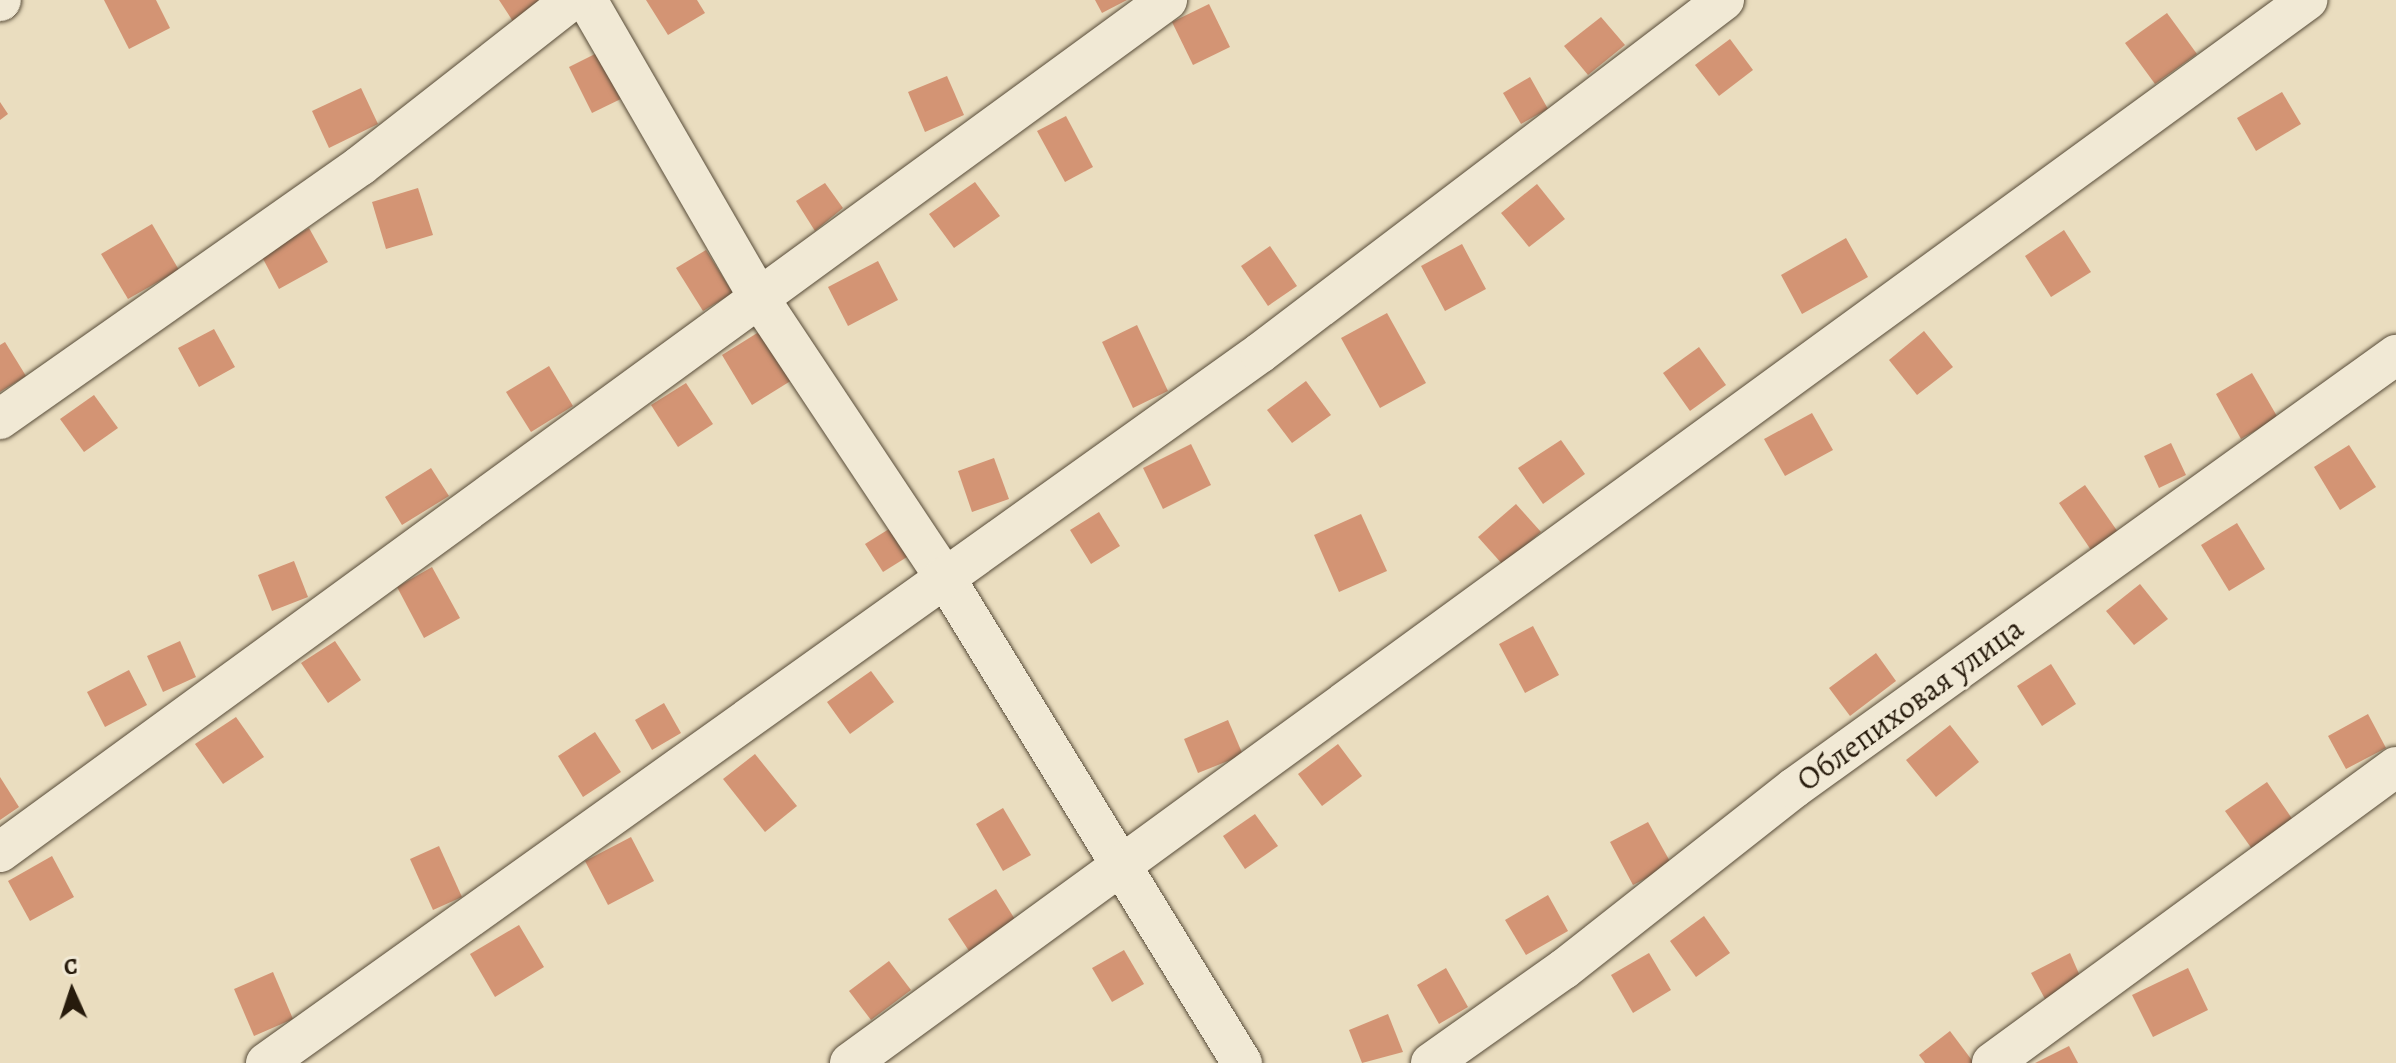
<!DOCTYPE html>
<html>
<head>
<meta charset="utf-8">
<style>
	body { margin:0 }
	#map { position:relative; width:2396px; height:1063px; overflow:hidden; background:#eaddbf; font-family:Alegreya,serif }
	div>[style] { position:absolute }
	.building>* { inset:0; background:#d39474 }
	.roads { filter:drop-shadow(0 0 2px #584c39) drop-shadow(0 0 2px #584c39) }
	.minor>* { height:40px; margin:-20px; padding:0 20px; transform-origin:20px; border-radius:20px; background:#f1e9d5 }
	span { translate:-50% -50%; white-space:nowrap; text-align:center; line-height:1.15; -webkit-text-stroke:6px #f1e9d5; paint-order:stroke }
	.street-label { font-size:32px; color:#271b0c }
	.north { position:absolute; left:32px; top:951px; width:80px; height:80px; -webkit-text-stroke:6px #f1e9d5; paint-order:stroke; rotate:357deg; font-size:22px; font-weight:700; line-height:32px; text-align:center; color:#271b0c }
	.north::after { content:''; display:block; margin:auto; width:28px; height:36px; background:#271b0c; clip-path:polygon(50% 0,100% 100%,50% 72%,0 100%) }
</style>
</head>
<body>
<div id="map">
	<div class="building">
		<i style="clip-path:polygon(104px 0,156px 0,170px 28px,129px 49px)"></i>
		<i style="clip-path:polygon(499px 0,551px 0,514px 23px)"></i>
		<i style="clip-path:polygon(646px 0,697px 0,705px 13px,668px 35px)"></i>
		<i style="clip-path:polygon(1095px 0,1127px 0,1102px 13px)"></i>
		<i style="clip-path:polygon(1209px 4px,1230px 47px,1193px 65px,1172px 22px)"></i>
		<i style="clip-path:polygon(2167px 13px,2197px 54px,2155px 84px,2125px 43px)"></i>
		<i style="clip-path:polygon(1601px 17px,1625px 45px,1588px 75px,1564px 46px)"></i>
		<i style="clip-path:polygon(1730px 39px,1753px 70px,1719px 96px,1695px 65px)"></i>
		<i style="clip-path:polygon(607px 48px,629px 95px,592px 113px,569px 67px)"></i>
		<i style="clip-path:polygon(947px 76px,964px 115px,925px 132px,908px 92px)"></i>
		<i style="clip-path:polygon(1530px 77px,1548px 109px,1521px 124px,1503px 93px)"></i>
		<i style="clip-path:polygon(361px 88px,378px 124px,329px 148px,312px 111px)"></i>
		<i style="clip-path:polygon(2282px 92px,2301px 124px,2256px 151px,2237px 118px)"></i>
		<i style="clip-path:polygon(0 102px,8px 114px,0 120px)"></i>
		<i style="clip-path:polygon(1066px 116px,1093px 167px,1065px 182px,1037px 131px)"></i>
		<i style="clip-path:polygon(975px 182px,1000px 216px,954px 248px,929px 214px)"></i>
		<i style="clip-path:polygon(825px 183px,843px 208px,815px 231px,796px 201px)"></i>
		<i style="clip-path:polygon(1537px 184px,1565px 219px,1529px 247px,1501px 213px)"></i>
		<i style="clip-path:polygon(418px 188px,433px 235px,386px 249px,372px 202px)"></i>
		<i style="clip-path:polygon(152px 224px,179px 270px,128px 299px,101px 254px)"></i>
		<i style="clip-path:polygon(309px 228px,328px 262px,279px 289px,261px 255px)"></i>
		<i style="clip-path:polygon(2064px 230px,2091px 272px,2051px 297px,2025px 256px)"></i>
		<i style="clip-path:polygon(1846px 238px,1868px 277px,1802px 314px,1781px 275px)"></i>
		<i style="clip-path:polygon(1462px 244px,1486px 289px,1445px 311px,1421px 266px)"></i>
		<i style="clip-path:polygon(1270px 246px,1297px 286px,1268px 306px,1241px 266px)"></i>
		<i style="clip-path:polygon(706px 250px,733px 293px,703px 311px,676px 268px)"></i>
		<i style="clip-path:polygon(878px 261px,898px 300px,848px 326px,828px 287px)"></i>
		<i style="clip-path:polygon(1387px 313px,1426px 383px,1380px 408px,1341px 338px)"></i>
		<i style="clip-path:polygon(1137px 325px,1168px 391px,1133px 408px,1102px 342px)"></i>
		<i style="clip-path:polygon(767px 327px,797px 377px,752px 405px,722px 355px)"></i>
		<i style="clip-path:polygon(214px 329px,235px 367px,199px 387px,178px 348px)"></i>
		<i style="clip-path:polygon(1924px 331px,1953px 367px,1917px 395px,1889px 360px)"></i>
		<i style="clip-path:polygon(5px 342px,26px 376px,0 392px,0 345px)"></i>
		<i style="clip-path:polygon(1699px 347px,1726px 385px,1690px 411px,1663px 373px)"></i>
		<i style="clip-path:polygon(549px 366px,573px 406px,531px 432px,506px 392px)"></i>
		<i style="clip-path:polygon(2252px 373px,2278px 418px,2241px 439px,2216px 394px)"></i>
		<i style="clip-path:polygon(1306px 381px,1331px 415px,1292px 443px,1267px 410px)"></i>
		<i style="clip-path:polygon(686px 383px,713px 424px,678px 447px,651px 405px)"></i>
		<i style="clip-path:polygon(94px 395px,118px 428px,84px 452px,60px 419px)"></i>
		<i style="clip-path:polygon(1812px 413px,1833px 450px,1785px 476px,1764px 439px)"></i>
		<i style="clip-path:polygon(1561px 440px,1585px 474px,1543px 504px,1518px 468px)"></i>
		<i style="clip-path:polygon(2171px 443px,2186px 475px,2159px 488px,2144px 456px)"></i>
		<i style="clip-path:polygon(1191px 444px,1211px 485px,1163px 509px,1143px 468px)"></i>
		<i style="clip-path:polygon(2349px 445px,2376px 487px,2340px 510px,2314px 467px)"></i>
		<i style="clip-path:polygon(994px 458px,1009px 499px,972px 512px,958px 471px)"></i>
		<i style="clip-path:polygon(431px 468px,449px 496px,402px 525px,385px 497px)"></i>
		<i style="clip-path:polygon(2085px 485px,2118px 532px,2091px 550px,2059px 503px)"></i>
		<i style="clip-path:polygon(1516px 504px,1541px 532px,1503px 565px,1478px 537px)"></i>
		<i style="clip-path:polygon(1099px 512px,1120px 546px,1091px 564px,1070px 530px)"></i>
		<i style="clip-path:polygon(1361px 514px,1387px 571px,1339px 592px,1314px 535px)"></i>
		<i style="clip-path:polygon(2237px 523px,2265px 569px,2229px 591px,2201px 545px)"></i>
		<i style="clip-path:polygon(897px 524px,915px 552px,883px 572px,865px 544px)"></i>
		<i style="clip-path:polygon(294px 561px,308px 597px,272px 611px,258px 575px)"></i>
		<i style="clip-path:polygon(432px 567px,460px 618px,424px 638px,397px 587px)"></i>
		<i style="clip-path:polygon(2140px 584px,2168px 619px,2134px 645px,2106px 611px)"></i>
		<i style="clip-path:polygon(1533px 626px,1559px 675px,1525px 693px,1499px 644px)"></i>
		<i style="clip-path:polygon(180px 641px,196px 677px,163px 692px,147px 656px)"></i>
		<i style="clip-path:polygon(335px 641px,361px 680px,328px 703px,301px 663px)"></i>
		<i style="clip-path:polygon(1876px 653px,1896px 681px,1850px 716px,1829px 688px)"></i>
		<i style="clip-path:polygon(2051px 664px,2076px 704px,2042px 726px,2017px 686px)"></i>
		<i style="clip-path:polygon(129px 670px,147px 705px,105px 727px,87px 692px)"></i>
		<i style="clip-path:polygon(871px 671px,894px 702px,850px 734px,827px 702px)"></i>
		<i style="clip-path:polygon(664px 703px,681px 733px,652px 750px,635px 720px)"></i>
		<i style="clip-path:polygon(2368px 714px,2386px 748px,2346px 769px,2328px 736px)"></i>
		<i style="clip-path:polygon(236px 717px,264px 757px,223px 784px,195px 744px)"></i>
		<i style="clip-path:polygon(1228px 720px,1243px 755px,1198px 773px,1184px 739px)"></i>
		<i style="clip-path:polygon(1950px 725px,1979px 762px,1936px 797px,1906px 760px)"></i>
		<i style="clip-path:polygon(595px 732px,621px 772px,583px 797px,558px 756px)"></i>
		<i style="clip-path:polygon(1338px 744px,1362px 776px,1322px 806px,1298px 774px)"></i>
		<i style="clip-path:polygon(755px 754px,797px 806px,765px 832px,723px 779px)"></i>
		<i style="clip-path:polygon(0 777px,19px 807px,0 820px)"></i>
		<i style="clip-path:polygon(2267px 782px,2293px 820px,2252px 849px,2225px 811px)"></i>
		<i style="clip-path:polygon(1003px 808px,1031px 855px,1003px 871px,976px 824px)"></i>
		<i style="clip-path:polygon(1255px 814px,1278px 846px,1245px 869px,1223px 836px)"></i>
		<i style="clip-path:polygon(1648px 822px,1672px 865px,1633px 885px,1610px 842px)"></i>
		<i style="clip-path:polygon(631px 837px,654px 881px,608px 905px,585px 861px)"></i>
		<i style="clip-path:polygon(439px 846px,462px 897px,433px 910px,410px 859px)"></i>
		<i style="clip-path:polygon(52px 856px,74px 897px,30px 921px,8px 881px)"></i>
		<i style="clip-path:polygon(996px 889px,1016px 921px,969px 951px,948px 919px)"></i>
		<i style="clip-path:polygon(1548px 895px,1568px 931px,1526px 955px,1505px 920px)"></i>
		<i style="clip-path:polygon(1704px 916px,1730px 953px,1696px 977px,1670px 941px)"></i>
		<i style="clip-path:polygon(519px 925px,544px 967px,495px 997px,470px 954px)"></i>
		<i style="clip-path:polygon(1124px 950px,1144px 984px,1112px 1002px,1092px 968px)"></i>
		<i style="clip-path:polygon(1649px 953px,1671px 990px,1633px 1013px,1611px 975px)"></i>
		<i style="clip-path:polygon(2070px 953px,2083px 983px,2045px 999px,2031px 973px)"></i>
		<i style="clip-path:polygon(889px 961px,911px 990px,871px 1020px,849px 991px)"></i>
		<i style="clip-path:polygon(1446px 968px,1468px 1007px,1439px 1024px,1417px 985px)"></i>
		<i style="clip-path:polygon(2188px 968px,2208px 1010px,2153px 1037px,2132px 995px)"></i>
		<i style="clip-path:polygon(273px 972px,293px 1019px,254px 1036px,234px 989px)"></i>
		<i style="clip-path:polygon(1388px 1014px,1403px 1052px,1362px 1063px,1349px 1030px)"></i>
		<i style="clip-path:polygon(1950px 1031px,1974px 1063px,1925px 1063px,1919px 1055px)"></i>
		<i style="clip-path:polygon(2069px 1046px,2078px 1063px,2035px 1063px)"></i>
	</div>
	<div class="roads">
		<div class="minor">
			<i style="left:587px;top:0;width:348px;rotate:60deg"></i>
			<i style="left:761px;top:301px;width:330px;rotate:56.4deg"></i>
			<i style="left:944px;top:576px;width:571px;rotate:58.54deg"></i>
			<i style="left:0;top:1px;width:1px;rotate:-45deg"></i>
			<i style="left:0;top:419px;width:440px;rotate:-35.1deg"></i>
			<i style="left:360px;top:166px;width:269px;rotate:-38.1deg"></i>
			<i style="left:0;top:852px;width:1445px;rotate:-36.13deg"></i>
			<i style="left:266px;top:1063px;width:1222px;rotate:-35.54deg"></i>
			<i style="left:1260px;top:353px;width:583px;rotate:-37.26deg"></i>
			<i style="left:850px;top:1063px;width:1804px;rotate:-36.11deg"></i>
			<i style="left:1431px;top:1063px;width:163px;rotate:-35.3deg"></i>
			<i style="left:1564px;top:969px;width:293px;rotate:-38.2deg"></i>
			<i style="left:1794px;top:788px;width:742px;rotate:-35.73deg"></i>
			<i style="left:1992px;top:1063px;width:501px;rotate:-36.23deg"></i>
		</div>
	</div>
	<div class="street-label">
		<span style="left:1910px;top:704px;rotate:-36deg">Облепиховая улица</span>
	</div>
	<div class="north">С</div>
</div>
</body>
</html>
